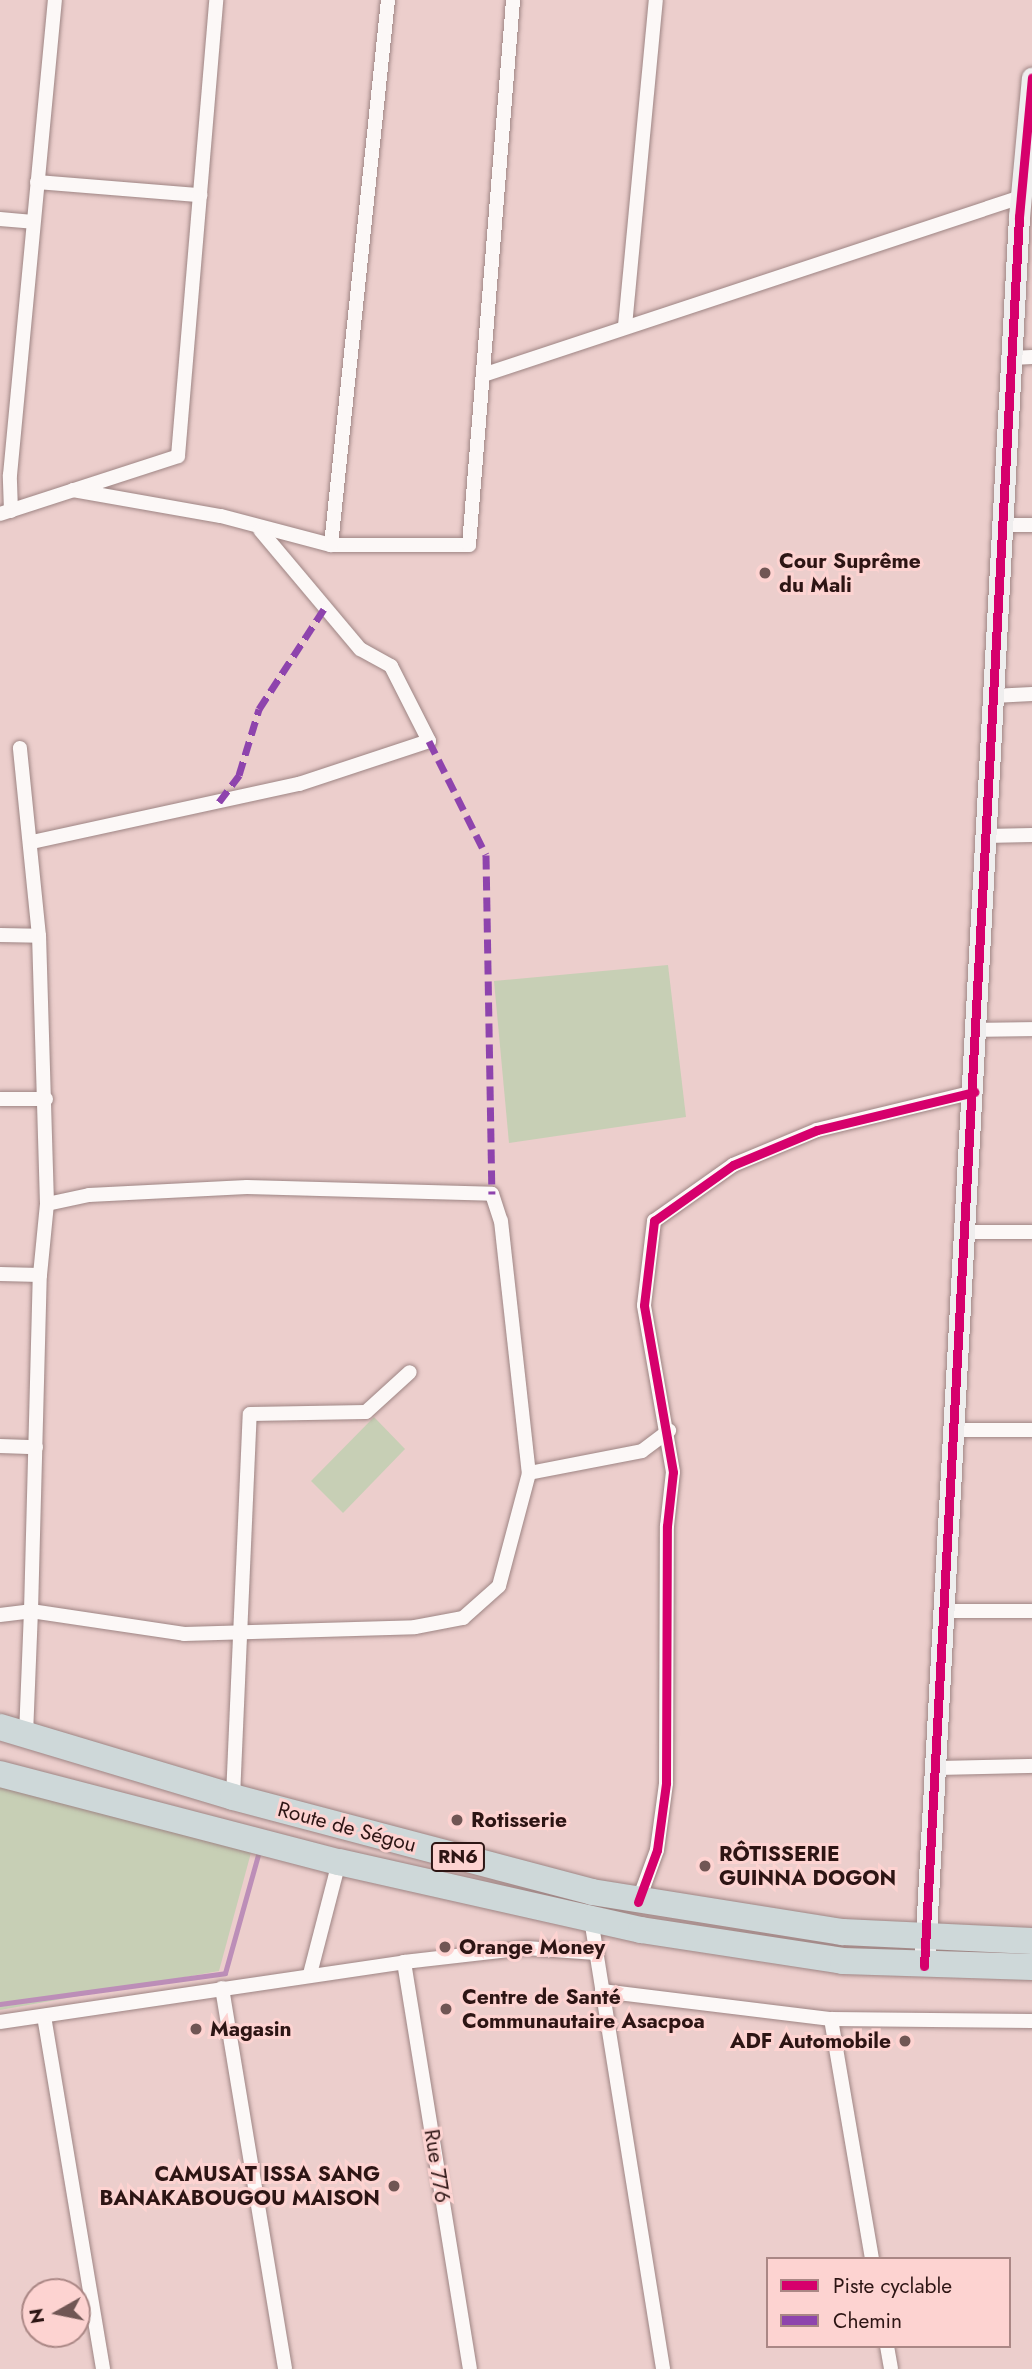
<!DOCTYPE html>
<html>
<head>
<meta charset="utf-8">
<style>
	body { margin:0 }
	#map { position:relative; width:1032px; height:2369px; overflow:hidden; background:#eccecc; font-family:Jost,sans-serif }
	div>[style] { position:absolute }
	.green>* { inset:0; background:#c7cfb5 }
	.stream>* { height:5px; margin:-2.5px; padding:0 2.5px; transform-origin:2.5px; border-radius:2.5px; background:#bc8eb8 }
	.roads { filter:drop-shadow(0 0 2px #9e8584) drop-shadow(0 0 2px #9e8584) }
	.street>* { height:14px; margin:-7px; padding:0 7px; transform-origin:7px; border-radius:7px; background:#fcf8f7 }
	.secondary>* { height:21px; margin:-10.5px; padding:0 10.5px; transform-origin:10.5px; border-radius:10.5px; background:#efeeee }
	.highway>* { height:26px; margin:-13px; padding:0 13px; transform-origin:13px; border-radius:13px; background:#ced8d9 }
	.quiet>* { height:7px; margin-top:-3.5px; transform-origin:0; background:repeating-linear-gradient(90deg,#8e44ad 0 14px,transparent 0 21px) }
	.cycleway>* { height:9px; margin:-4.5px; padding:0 4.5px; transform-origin:4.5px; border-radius:4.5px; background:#d6006c }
	.dots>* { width:19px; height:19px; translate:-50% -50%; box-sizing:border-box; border:4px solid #fdd3d1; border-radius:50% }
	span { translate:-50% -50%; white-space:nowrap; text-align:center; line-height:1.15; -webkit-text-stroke:6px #fdd3d1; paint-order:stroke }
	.shield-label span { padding:2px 5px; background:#fdd3d1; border:2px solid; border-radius:5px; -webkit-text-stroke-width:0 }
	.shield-label { font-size:19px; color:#2d1514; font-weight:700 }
	.poi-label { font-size:21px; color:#2d1514; font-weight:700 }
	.left { translate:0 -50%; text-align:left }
	.right { translate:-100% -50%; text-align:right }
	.street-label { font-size:21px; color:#2d1514 }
	.legend { position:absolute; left:766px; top:2257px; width:245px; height:91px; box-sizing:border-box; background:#fdd3d1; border:2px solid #aa8785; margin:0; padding:9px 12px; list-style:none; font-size:21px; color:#2d1514 }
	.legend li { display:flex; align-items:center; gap:14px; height:35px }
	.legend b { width:35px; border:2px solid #aa8785 }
	.north { position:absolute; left:21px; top:2278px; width:70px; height:70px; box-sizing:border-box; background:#fdd3d1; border:2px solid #aa8785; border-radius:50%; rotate:261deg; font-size:19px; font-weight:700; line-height:28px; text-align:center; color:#2d1514 }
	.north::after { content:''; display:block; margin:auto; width:24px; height:32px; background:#705654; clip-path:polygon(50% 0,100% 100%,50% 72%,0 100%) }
</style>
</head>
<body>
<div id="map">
	<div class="green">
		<i style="clip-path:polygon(668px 965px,686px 1117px,509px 1143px,494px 981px)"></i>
		<i style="clip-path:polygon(374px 1417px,405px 1449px,343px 1513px,311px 1481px)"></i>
		<i style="clip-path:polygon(0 1785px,252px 1849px,219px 1971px,0 2010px)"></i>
	</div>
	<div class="stream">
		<i style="left:0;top:2004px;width:227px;rotate:-7.8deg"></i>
		<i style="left:225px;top:1973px;width:127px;rotate:-74.4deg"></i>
	</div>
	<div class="roads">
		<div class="street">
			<i style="left:37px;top:182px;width:164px;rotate:4.6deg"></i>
			<i style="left:0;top:219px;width:33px;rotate:5deg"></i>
			<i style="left:625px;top:326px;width:327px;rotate:-84.6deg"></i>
			<i style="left:1012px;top:358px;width:20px;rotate:-3deg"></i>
			<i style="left:483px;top:375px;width:567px;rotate:-18.31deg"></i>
			<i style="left:73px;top:490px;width:150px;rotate:10deg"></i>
			<i style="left:221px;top:516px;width:114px;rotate:14.8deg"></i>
			<i style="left:331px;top:545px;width:138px"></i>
			<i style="left:469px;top:545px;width:547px;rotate:-85.38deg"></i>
			<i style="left:11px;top:511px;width:36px;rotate:-92deg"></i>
			<i style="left:10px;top:475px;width:477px;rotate:-84.6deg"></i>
			<i style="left:0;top:514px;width:187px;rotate:-18deg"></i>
			<i style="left:178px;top:456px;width:458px;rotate:-85.2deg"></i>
			<i style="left:1003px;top:525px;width:29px"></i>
			<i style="left:331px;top:545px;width:548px;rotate:-84.03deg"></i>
			<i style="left:993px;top:696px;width:39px;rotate:-3deg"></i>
			<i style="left:986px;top:836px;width:46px;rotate:-1.2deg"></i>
			<i style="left:32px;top:842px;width:273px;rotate:-12.3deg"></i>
			<i style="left:299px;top:784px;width:137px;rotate:-18.3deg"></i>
			<i style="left:429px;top:741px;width:84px;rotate:-116.9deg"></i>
			<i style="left:391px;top:666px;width:35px;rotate:-151deg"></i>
			<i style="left:360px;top:649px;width:155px;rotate:-130deg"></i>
			<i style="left:0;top:935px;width:39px;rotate:1deg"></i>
			<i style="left:976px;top:1030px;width:56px;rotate:-1deg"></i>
			<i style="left:0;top:1099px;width:46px"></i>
			<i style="left:47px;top:1204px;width:43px;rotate:-12.1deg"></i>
			<i style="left:89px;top:1195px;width:158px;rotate:-2.9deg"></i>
			<i style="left:247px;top:1187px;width:245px;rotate:1.6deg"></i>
			<i style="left:492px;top:1194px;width:28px;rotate:72deg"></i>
			<i style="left:501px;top:1221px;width:254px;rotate:83.7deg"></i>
			<i style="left:967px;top:1232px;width:65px"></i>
			<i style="left:0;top:1274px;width:40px;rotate:1.4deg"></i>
			<i style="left:955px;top:1430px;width:77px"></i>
			<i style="left:0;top:1446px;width:36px;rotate:2deg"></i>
			<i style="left:943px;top:1611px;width:89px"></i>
			<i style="left:0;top:1615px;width:31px;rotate:-7deg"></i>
			<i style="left:31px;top:1611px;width:336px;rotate:-88.5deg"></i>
			<i style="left:40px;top:1275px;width:71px;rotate:-84.4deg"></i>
			<i style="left:47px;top:1204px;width:268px;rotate:-91.7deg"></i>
			<i style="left:39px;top:936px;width:189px;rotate:-95.8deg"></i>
			<i style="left:26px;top:1735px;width:124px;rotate:-87.7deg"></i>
			<i style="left:31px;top:1611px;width:155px;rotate:8.5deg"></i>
			<i style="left:184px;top:1634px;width:231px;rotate:-1.7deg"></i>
			<i style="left:415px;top:1627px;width:49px;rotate:-10.6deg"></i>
			<i style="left:463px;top:1618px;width:48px;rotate:-41.6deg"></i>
			<i style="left:499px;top:1586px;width:117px;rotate:-75.1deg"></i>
			<i style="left:529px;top:1473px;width:115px;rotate:-11deg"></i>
			<i style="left:642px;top:1451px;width:34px;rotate:-37deg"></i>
			<i style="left:934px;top:1768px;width:98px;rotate:-1.2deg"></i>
			<i style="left:233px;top:1797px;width:383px;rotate:-87.5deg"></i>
			<i style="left:250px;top:1414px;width:116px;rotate:-1deg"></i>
			<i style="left:366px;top:1412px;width:59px;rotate:-42.3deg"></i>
			<i style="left:638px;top:1902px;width:55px;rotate:-69.9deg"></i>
			<i style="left:657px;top:1850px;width:68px;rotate:-82.3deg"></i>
			<i style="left:666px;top:1783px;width:257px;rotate:-89.8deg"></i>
			<i style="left:667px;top:1526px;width:54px;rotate:-83.7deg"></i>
			<i style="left:673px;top:1472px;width:169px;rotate:-99.9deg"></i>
			<i style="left:644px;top:1305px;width:85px;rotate:-83.2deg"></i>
			<i style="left:654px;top:1221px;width:97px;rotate:-35.3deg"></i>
			<i style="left:733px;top:1165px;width:91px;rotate:-22.6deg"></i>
			<i style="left:817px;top:1130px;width:162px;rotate:-13.6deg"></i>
			<i style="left:591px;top:1919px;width:456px;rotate:80.9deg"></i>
			<i style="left:404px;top:1962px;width:412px;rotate:80.8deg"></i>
			<i style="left:310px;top:1974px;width:116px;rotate:-75.5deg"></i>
			<i style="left:222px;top:1988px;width:386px;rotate:80.6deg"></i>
			<i style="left:602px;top:1991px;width:231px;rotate:7deg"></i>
			<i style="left:831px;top:2019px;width:201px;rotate:0.6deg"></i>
			<i style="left:44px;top:2016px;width:358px;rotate:80.5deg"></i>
			<i style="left:831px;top:2019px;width:243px;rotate:80.3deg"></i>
			<i style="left:0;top:2022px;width:408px;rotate:-8.4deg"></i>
			<i style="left:404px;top:1962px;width:123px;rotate:-6.5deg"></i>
			<i style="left:526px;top:1948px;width:70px;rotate:4.1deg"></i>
			<i style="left:887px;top:2346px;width:23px;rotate:80deg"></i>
		</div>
		<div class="secondary">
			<i style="left:925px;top:1952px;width:1738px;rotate:-86.9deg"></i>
			<i style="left:1019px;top:217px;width:140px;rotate:-84.7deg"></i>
		</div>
		<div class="highway">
			<i style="left:0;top:1727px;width:243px;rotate:16.7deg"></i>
			<i style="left:233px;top:1797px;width:371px;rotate:14.8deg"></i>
			<i style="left:592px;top:1892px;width:254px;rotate:9.1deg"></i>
			<i style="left:843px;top:1932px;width:189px;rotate:2.7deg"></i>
			<i style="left:0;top:1774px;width:350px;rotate:14.6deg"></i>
			<i style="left:339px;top:1862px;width:310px;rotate:12.7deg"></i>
			<i style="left:641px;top:1930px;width:204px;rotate:8.7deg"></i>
			<i style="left:843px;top:1961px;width:189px;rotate:1.8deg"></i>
		</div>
	</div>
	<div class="quiet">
		<i style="left:429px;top:741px;width:127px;rotate:63.4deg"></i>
		<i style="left:486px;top:855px;width:339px;rotate:89deg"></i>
		<i style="left:219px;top:802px;width:34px;rotate:-53deg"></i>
		<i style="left:239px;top:775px;width:69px;rotate:-73.1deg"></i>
		<i style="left:259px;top:709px;width:119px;rotate:-57deg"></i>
	</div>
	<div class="cycleway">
		<i style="left:638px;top:1902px;width:55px;rotate:-69.9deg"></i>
		<i style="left:657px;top:1850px;width:68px;rotate:-82.3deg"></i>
		<i style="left:666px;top:1783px;width:257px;rotate:-89.8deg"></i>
		<i style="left:667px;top:1526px;width:54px;rotate:-83.7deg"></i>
		<i style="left:673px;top:1472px;width:169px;rotate:-99.9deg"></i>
		<i style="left:644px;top:1305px;width:85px;rotate:-83.2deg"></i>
		<i style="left:654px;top:1221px;width:97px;rotate:-35.3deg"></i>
		<i style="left:733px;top:1165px;width:91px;rotate:-22.6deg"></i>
		<i style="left:817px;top:1130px;width:162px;rotate:-13.6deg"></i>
		<i style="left:924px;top:1966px;width:1752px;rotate:-86.89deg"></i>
		<i style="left:1019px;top:217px;width:140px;rotate:-84.7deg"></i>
	</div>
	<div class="dots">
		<i style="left:765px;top:573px;background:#705654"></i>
		<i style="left:457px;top:1820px;background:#705654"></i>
		<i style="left:705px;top:1866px;background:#705654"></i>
		<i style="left:445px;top:1947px;background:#705654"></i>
		<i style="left:446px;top:2009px;background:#705654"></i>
		<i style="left:196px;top:2029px;background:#705654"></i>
		<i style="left:905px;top:2041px;background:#705654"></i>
		<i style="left:394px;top:2186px;background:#705654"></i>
	</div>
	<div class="shield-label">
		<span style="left:458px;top:1857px">RN6</span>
	</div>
	<div class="poi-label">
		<span class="left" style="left:779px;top:573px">Cour Suprême<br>du Mali</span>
		<span class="left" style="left:471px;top:1820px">Rotisserie</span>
		<span class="left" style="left:719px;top:1866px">RÔTISSERIE<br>GUINNA DOGON</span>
		<span class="left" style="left:459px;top:1947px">Orange Money</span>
		<span class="left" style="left:462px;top:2009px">Centre de Santé<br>Communautaire Asacpoa</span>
		<span class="left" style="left:210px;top:2029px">Magasin</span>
		<span class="right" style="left:891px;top:2041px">ADF Automobile</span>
		<span class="right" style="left:380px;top:2186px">CAMUSAT ISSA SANG<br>BANAKABOUGOU MAISON</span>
	</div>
	<div class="street-label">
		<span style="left:347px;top:1827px;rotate:15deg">Route de Ségou</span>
		<span style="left:437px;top:2166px;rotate:81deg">Rue 776</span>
	</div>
	<ul class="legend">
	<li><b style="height:9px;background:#d6006c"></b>Piste cyclable</li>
	<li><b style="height:9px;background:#8e44ad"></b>Chemin</li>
	</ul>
	<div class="north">N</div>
</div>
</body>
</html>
